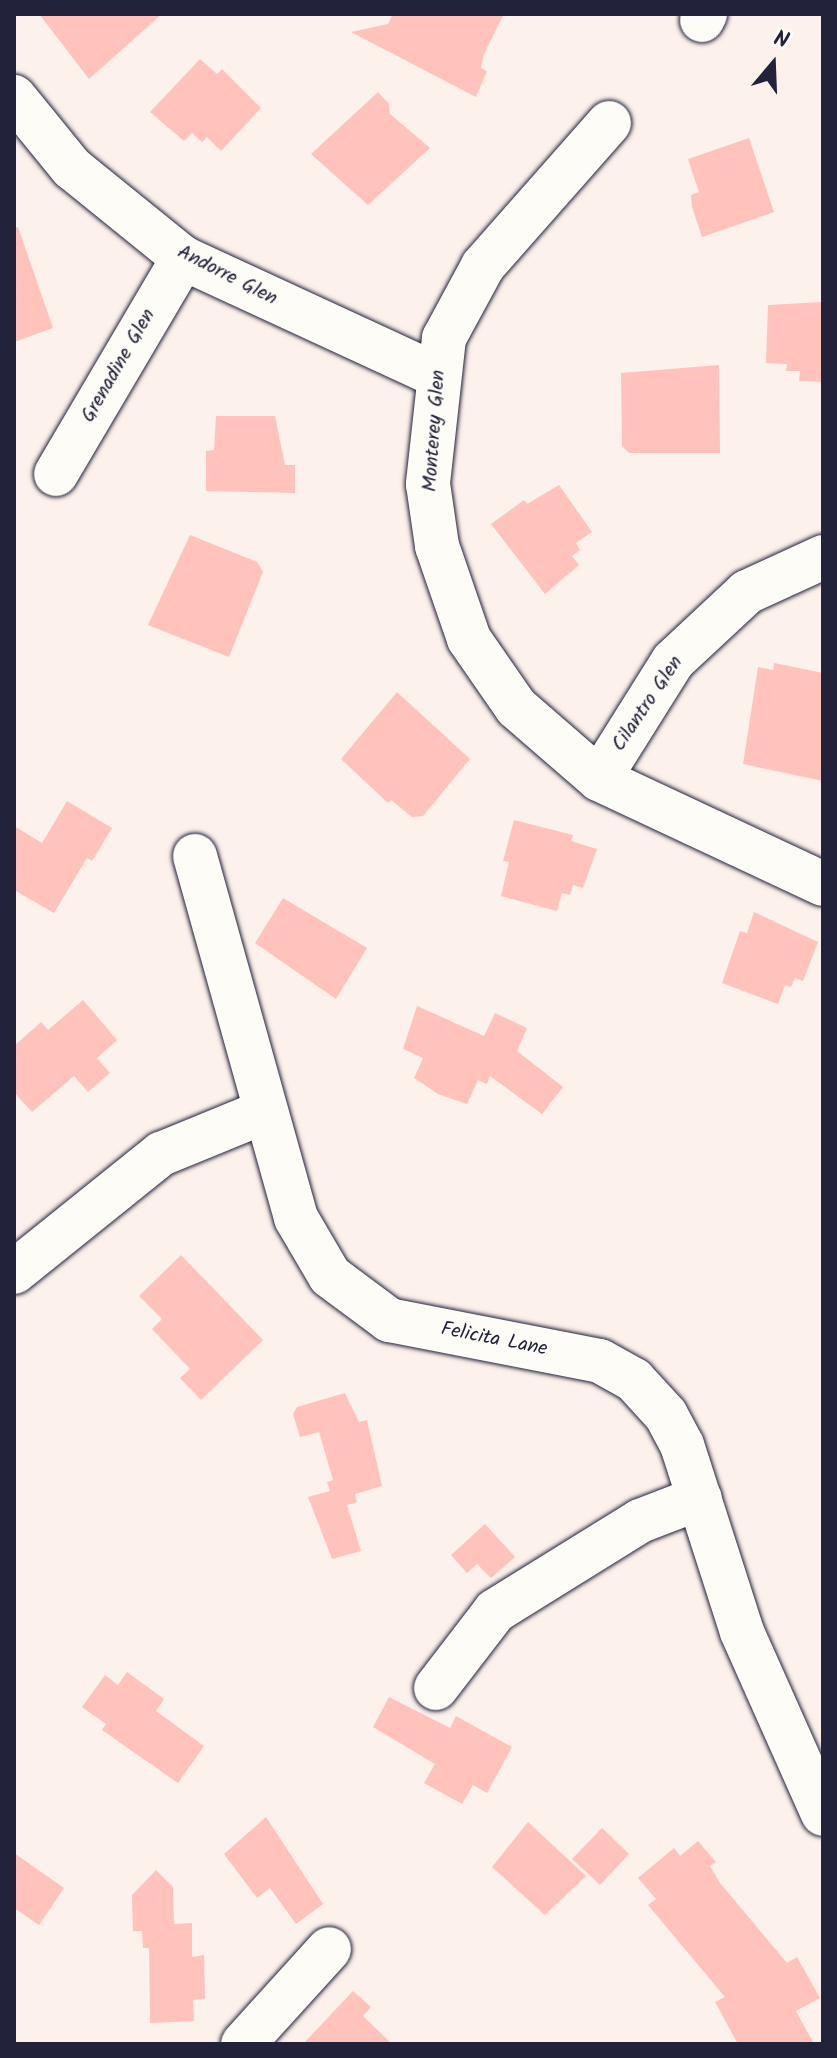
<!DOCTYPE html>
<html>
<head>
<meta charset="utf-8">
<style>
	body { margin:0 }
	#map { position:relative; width:837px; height:2058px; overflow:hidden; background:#fdf1eb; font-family:Kalam,sans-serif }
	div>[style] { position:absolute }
	.building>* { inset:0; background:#ffc3bc }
	.roads { filter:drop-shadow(0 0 2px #22223b) drop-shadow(0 0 2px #22223b) }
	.minor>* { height:44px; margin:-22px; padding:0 22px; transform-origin:22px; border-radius:22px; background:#fdfcf7 }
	span { translate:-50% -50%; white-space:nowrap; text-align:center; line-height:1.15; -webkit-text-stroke:6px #fdfcf7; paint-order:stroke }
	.street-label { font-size:20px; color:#22223b }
	.frame { position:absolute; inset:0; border:16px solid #22223b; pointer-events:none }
	.north { position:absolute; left:733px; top:24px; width:80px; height:80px; -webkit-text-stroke:6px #fdfcf7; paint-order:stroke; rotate:19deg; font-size:22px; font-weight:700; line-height:32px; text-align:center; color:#22223b }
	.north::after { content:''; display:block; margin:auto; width:28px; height:36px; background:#22223b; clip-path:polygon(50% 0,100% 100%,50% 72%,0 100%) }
</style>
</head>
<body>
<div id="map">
	<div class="building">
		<i style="clip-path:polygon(39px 14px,162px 14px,89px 79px)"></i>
		<i style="clip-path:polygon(393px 14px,504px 14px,484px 54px,481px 68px,487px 71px,476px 97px,351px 32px,388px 24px)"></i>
		<i style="clip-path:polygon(200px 59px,217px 74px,222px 69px,261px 108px,221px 151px,207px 137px,202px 142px,192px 133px,184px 141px,150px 112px)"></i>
		<i style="clip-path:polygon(378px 92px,389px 104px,390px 114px,430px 148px,368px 205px,311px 154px)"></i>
		<i style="clip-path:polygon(749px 138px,774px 212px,702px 237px,692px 207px,691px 195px,699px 192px,688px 159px)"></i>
		<i style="clip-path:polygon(18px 227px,53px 328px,14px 342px,14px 228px)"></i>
		<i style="clip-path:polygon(822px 302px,823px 382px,799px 381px,800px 371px,786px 371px,787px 364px,766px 363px,768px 305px)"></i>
		<i style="clip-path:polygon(719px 365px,720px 453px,629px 453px,622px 446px,621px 373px)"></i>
		<i style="clip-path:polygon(216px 416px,275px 416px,285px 465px,295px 465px,295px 493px,206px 491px,206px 451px,214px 450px)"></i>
		<i style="clip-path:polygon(559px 485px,592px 532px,576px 543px,580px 550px,572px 556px,579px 565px,545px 594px,491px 524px,524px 500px,527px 504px)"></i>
		<i style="clip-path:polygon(190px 535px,257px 562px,263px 572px,229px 657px,148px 625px)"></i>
		<i style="clip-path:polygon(774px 663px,823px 673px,823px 781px,743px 764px,758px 667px,773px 670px)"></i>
		<i style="clip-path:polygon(397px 692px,470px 759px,423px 816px,412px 817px,391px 800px,388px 803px,341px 759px)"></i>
		<i style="clip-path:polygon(67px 801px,112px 828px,92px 861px,87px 858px,54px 913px,14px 890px,14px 826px,42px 843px)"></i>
		<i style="clip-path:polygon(514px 820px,573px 835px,571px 841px,597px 849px,583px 888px,573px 885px,570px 895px,562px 893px,557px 911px,501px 896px,509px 862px,503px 861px)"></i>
		<i style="clip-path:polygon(283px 898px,367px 948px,336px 999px,255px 943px)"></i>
		<i style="clip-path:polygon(754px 912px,818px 942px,803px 981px,795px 978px,791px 987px,785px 985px,778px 1004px,722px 983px,740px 931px,747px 933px)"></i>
		<i style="clip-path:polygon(83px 1000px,117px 1040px,97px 1058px,110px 1073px,88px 1092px,74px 1076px,32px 1112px,14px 1092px,14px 1046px,41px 1022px,48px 1030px)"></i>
		<i style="clip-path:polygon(417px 1006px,484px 1036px,495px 1013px,527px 1028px,517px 1051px,563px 1087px,542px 1114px,490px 1076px,487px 1084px,478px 1080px,467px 1104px,438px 1094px,414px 1078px,423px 1058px,403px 1049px)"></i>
		<i style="clip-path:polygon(181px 1255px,263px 1340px,201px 1400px,180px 1378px,190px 1369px,152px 1329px,162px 1319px,139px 1296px)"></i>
		<i style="clip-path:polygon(345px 1393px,359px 1422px,367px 1420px,382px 1486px,355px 1494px,357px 1502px,347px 1505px,361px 1551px,332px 1559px,308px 1497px,330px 1491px,327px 1482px,333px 1480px,319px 1432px,300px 1437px,293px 1414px,297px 1407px)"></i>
		<i style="clip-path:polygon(485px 1524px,515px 1557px,491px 1578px,477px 1564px,467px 1573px,451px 1555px)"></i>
		<i style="clip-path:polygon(127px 1672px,164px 1699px,156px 1711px,204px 1746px,178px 1783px,102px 1730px,106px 1724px,82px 1707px,105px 1675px,118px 1685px)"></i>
		<i style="clip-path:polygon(389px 1697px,450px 1728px,456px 1716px,512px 1747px,487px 1793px,473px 1785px,462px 1804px,424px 1783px,435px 1764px,373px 1727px)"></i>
		<i style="clip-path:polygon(266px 1817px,323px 1904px,296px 1924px,270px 1888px,257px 1898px,224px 1854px)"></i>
		<i style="clip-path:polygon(528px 1822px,586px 1876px,545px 1915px,492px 1867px)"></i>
		<i style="clip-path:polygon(602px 1828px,629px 1854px,600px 1885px,572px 1859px)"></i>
		<i style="clip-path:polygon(698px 1841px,716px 1862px,710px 1866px,720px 1883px,787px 1963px,797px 1957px,820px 1998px,796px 2011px,814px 2044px,738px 2044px,715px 2002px,725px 1997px,648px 1905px,656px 1899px,638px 1878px,674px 1848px,680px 1856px)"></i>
		<i style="clip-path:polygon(14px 1853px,64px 1888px,39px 1925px,14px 1908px)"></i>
		<i style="clip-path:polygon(156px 1870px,173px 1887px,174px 1924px,192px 1923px,192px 1957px,204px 1955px,205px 1999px,193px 2000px,194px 2021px,150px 2023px,149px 1948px,143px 1948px,142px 1931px,133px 1931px,132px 1895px)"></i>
		<i style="clip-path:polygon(353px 1991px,371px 2007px,363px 2016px,392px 2044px,303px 2044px)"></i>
	</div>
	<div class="roads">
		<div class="minor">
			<i style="left:702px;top:20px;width:7px;rotate:-63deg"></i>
			<i style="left:14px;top:97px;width:92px;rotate:50.8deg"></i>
			<i style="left:72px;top:168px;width:143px;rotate:39deg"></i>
			<i style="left:183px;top:258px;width:281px;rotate:24.8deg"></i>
			<i style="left:609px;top:123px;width:191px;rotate:131.4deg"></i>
			<i style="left:483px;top:266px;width:82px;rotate:118.4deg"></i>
			<i style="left:444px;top:338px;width:147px;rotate:96.3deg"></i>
			<i style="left:428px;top:484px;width:63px;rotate:81.7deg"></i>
			<i style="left:437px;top:546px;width:98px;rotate:71deg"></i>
			<i style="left:469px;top:639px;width:83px;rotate:55.3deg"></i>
			<i style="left:516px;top:707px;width:110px;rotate:40.9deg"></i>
			<i style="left:599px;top:779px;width:247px;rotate:25.1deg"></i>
			<i style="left:56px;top:474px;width:251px;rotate:-59.5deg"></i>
			<i style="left:599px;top:779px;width:139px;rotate:-57.9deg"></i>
			<i style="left:673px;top:661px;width:101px;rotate:-43deg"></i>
			<i style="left:747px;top:592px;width:84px;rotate:-24.7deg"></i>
			<i style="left:195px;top:856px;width:376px;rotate:74.4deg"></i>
			<i style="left:296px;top:1218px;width:67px;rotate:59.6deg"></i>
			<i style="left:330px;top:1276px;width:74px;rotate:36.7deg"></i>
			<i style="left:389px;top:1320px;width:215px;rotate:11deg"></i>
			<i style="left:600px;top:1361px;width:39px;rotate:29deg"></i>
			<i style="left:634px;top:1380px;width:47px;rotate:47.6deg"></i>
			<i style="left:666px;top:1415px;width:34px;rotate:62deg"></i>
			<i style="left:682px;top:1445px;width:196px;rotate:72.2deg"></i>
			<i style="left:742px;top:1632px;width:199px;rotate:66deg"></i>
			<i style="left:14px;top:1272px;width:189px;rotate:-38.8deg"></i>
			<i style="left:161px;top:1154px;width:113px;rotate:-22.3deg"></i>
			<i style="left:436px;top:1688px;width:97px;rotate:-52.5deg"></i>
			<i style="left:495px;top:1611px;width:171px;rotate:-31.8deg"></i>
			<i style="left:640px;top:1521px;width:64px;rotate:-21deg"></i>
			<i style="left:243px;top:2044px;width:128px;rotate:-47.8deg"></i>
		</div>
	</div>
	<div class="street-label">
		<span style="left:227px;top:276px;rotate:27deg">Andorre Glen</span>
		<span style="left:119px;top:366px;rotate:-60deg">Grenadine Glen</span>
		<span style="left:435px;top:431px;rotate:-86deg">Monterey Glen</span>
		<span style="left:648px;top:704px;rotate:-56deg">Cilantro Glen</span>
		<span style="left:494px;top:1340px;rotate:11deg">Felicita Lane</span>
	</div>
	<div class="frame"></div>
	<div class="north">N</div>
</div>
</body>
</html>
